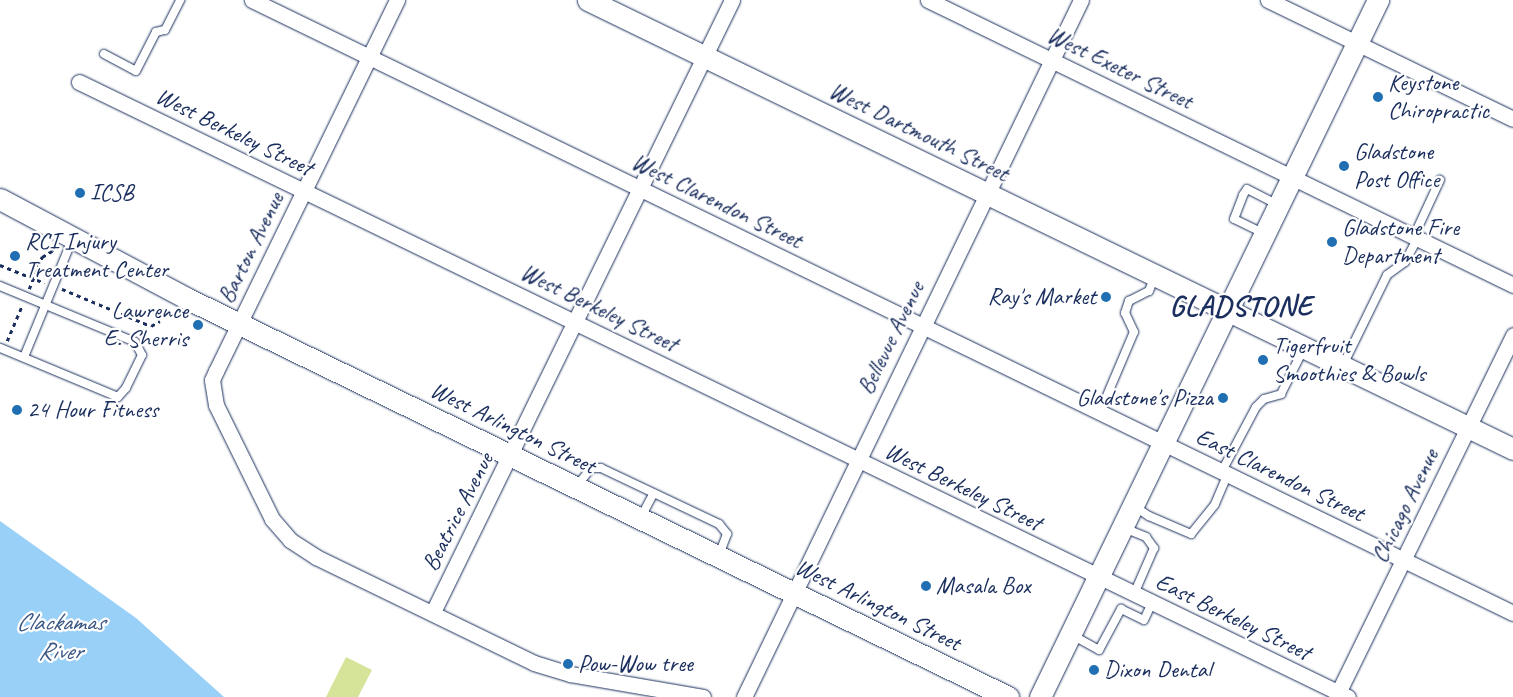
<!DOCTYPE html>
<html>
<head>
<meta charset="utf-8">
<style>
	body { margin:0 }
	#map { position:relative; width:1513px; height:697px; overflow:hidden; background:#fff; font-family:Caveat,sans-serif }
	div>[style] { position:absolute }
	.green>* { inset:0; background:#d5e498 }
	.water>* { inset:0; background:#99d0f8 }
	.path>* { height:2.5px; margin-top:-1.25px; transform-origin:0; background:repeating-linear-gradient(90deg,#1b2f5e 0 4px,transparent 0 8px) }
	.roads { filter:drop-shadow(0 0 1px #1b2f5e) drop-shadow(0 0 1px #1b2f5e) }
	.lane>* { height:8px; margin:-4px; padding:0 4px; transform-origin:4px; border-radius:4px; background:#fff }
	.street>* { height:15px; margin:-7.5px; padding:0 7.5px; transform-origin:7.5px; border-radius:7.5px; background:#fff }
	.secondary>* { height:21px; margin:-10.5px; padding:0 10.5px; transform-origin:10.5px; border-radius:10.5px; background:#fff }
	.dots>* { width:14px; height:14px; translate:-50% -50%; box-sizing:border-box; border:2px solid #fff; border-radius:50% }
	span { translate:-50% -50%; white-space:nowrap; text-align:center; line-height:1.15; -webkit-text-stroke:4.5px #fff; paint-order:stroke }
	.street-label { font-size:24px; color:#1b2f5e }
	.poi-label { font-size:24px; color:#1b2f5e }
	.left { translate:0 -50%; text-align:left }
	.right { translate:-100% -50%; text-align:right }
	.water-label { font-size:25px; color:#3a5784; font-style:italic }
	.district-label { font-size:29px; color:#1b2f5e; font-weight:700; letter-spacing:1px }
</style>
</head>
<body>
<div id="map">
	<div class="green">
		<i style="clip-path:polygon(346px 657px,372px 670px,358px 697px,326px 697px)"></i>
	</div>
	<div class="water">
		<i style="clip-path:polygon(0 521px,136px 618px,224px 697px,0 697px)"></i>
	</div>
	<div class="path">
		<i style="left:0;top:265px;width:48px;rotate:21.8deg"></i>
		<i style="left:29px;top:289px;width:35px;rotate:-68deg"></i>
		<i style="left:42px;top:257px;width:12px;rotate:-31deg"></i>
		<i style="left:52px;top:251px;width:6px;rotate:-72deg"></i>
		<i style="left:62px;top:289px;width:96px;rotate:22.6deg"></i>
		<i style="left:151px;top:326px;width:10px;rotate:-29deg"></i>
		<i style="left:7px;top:341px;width:39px;rotate:-67deg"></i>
	</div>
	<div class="roads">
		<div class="lane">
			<i style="left:104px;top:54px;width:36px;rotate:28deg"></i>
			<i style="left:136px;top:71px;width:44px;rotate:-62.9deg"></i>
			<i style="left:156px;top:32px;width:9px;rotate:-13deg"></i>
			<i style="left:165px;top:30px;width:34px;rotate:-63deg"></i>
			<i style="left:1263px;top:233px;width:32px;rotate:-154deg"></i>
			<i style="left:1234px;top:219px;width:26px;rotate:-69deg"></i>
			<i style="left:1243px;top:195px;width:7px;rotate:-56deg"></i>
			<i style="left:1247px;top:189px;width:33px;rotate:27deg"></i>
			<i style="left:1414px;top:236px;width:62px;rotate:-65.1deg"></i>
			<i style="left:0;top:286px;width:146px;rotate:22.5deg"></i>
			<i style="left:135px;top:342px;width:15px;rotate:62deg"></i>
			<i style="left:142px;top:355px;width:37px;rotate:116deg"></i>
			<i style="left:126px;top:388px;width:12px;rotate:132deg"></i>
			<i style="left:118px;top:397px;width:128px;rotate:-157.4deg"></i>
			<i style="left:24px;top:357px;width:126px;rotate:-67.7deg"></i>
			<i style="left:1343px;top:365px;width:100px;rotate:-63.9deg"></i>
			<i style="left:1387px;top:275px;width:22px;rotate:-36deg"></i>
			<i style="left:1405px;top:262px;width:27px;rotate:-62deg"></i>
			<i style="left:1100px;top:412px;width:87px;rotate:-67deg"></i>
			<i style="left:1134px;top:332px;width:21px;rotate:-115deg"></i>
			<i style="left:1125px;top:313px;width:13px;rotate:-72deg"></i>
			<i style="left:1129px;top:301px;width:22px;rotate:-27deg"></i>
			<i style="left:1149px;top:291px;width:14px;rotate:-69deg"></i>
			<i style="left:1222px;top:471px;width:72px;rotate:-62deg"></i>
			<i style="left:1256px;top:407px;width:11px;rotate:-45deg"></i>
			<i style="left:1264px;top:399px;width:18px;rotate:-16deg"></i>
			<i style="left:1281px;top:394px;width:51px;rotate:-63.4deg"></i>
			<i style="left:577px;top:486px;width:23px;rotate:-52deg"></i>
			<i style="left:591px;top:468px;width:10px"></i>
			<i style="left:601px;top:468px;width:131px;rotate:25.4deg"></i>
			<i style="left:719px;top:524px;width:13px;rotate:51deg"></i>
			<i style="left:727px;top:534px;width:22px;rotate:111deg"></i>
			<i style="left:1134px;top:506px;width:18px;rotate:34deg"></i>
			<i style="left:1149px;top:516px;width:46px;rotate:23.2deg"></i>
			<i style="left:1191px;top:534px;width:38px;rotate:-51deg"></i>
			<i style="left:1215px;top:504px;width:33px;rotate:-67deg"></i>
			<i style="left:641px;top:517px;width:27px;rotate:-62deg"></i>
			<i style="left:1124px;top:528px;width:24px;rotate:22deg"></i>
			<i style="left:1146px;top:537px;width:14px;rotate:54deg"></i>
			<i style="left:1154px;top:548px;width:50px;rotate:113.5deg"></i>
			<i style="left:1072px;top:635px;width:31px;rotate:29deg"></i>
			<i style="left:1099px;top:650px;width:47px;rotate:-61.8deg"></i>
			<i style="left:1121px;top:609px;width:25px;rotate:26deg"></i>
			<i style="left:1144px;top:620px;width:19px;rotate:-65deg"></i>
		</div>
		<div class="street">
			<i style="left:252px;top:0;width:1402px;rotate:25.93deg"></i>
			<i style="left:397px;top:0;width:413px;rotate:116deg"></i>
			<i style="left:216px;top:371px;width:10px;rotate:114deg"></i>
			<i style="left:212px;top:380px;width:25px;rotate:81deg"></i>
			<i style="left:216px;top:405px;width:127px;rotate:63.8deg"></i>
			<i style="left:272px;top:519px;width:28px;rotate:49deg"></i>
			<i style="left:290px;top:540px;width:31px;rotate:33deg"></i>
			<i style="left:316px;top:557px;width:242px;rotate:25.9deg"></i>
			<i style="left:534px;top:663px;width:38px;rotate:17deg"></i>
			<i style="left:570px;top:674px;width:135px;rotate:9.8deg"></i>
			<i style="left:928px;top:0;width:651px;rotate:25.97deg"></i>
			<i style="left:1268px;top:0;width:272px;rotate:25.9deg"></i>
			<i style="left:79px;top:82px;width:1410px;rotate:25.86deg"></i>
			<i style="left:433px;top:612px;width:681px;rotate:-63.96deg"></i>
			<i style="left:744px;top:697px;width:774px;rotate:-64.2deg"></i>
			<i style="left:1336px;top:697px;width:403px;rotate:-63.9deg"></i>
		</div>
		<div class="secondary">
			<i style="left:588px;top:0;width:1028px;rotate:25.89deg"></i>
			<i style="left:0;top:199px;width:211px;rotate:28deg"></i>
			<i style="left:186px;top:298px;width:914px;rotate:25.89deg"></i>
			<i style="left:1040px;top:697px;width:775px;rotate:-64.13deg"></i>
		</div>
	</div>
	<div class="dots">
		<i style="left:1378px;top:97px;background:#1f6fb2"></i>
		<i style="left:1344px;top:166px;background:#1f6fb2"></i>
		<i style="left:80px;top:193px;background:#1f6fb2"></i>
		<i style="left:1332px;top:242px;background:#1f6fb2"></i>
		<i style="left:15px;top:256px;background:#1f6fb2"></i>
		<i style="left:1106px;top:297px;background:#1f6fb2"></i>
		<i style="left:198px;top:325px;background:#1f6fb2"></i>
		<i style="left:1263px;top:360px;background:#1f6fb2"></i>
		<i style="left:1223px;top:398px;background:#1f6fb2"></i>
		<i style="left:17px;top:410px;background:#1f6fb2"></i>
		<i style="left:926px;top:586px;background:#1f6fb2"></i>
		<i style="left:568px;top:664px;background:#1f6fb2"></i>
		<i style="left:1094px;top:670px;background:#1f6fb2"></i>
	</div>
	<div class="street-label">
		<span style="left:1120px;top:68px;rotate:26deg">West Exeter Street</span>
		<span style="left:234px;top:132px;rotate:26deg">West Berkeley Street</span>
		<span style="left:919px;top:132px;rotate:26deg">West Dartmouth Street</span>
		<span style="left:717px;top:201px;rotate:26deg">West Clarendon Street</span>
		<span style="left:251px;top:248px;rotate:-64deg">Barton Avenue</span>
		<span style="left:599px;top:308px;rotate:26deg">West Berkeley Street</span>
		<span style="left:891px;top:338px;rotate:-64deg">Bellevue Avenue</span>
		<span style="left:513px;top:428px;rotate:26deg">West Arlington Street</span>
		<span style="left:1280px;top:475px;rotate:26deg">East Clarendon Street</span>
		<span style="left:963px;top:487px;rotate:26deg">West Berkeley Street</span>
		<span style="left:1405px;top:506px;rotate:-64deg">Chicago Avenue</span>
		<span style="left:458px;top:512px;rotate:-63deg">Beatrice Avenue</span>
		<span style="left:878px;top:605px;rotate:26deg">West Arlington Street</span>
		<span style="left:1233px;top:617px;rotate:26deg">East Berkeley Street</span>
	</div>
	<div class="poi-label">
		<span class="left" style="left:1388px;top:97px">Keystone<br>Chiropractic</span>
		<span class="left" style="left:1354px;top:166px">Gladstone<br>Post Office</span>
		<span class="left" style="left:90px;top:193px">ICSB</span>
		<span class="left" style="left:1342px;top:242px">Gladstone Fire<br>Department</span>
		<span class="left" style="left:25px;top:256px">RCI Injury<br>Treatment Center</span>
		<span class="right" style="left:1096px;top:297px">Ray's Market</span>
		<span class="right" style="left:188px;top:325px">Lawrence<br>E. Sherris</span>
		<span class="left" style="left:1273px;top:360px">Tigerfruit<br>Smoothies &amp; Bowls</span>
		<span class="right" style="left:1213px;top:398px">Gladstone's Pizza</span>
		<span class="left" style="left:27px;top:410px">24 Hour Fitness</span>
		<span class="left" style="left:936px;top:586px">Masala Box</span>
		<span class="left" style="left:578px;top:664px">Pow-Wow tree</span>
		<span class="left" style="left:1104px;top:670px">Dixon Dental</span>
	</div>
	<div class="water-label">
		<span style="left:60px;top:637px">Clackamas<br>River</span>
	</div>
	<div class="district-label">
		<span style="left:1241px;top:306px">GLADSTONE</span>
	</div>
</div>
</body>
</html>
